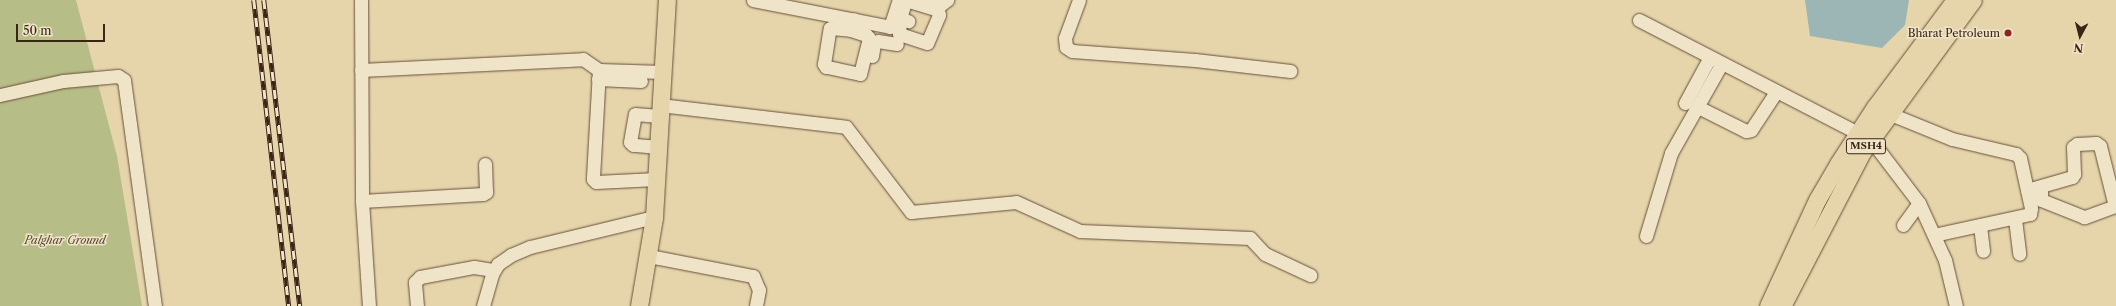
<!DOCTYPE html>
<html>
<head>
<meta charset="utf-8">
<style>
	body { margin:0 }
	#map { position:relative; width:2116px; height:306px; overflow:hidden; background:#e6d5ab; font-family:"Libre Caslon Text",serif }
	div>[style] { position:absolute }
	.green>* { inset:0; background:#b7bd87 }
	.water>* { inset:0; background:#9cb6b5 }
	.roads { filter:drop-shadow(0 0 1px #66503a) drop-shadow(0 0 1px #66503a) }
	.minor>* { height:13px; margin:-6.5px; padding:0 6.5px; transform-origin:6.5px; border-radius:6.5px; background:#efe4c8 }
	.major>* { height:17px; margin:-8.5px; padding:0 8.5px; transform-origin:8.5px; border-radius:8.5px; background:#e6d5ab }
	.rail>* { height:4.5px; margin-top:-2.25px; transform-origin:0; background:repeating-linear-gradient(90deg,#efe4c8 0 9px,#3b2415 0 18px); box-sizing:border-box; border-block:1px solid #3b2415 }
	.dots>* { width:11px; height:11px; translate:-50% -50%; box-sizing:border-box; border:2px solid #efe4c8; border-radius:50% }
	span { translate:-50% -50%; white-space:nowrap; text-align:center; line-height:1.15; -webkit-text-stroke:3px #efe4c8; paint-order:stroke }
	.shield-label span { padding:1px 3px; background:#efe4c8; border:1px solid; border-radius:3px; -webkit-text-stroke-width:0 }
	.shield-label { font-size:10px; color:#3b2415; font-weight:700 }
	.poi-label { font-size:11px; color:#3b2415 }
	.right { translate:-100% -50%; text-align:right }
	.park-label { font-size:11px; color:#5a4a32; font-style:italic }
	.north { position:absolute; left:2060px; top:16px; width:40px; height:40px; -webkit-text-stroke:3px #efe4c8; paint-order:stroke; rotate:187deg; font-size:11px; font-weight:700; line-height:16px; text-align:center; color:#3b2415 }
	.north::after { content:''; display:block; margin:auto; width:14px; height:18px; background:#3b2415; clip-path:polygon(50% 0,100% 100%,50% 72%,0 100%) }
	.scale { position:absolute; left:16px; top:24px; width:89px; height:18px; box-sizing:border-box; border:2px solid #3b2415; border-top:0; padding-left:5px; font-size:12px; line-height:14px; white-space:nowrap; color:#3b2415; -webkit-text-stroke:3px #efe4c8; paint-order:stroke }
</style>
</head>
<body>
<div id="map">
	<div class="green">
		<i style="clip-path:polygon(0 0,76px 0,117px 156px,142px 306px,0 306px)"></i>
	</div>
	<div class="water">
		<i style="clip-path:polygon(1805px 0,1909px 0,1905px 25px,1882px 48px,1810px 36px)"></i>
	</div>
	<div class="roads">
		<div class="minor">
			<i style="left:361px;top:0;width:201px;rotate:89.7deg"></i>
			<i style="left:362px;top:201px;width:105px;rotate:86.2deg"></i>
			<i style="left:753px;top:0;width:140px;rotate:11.1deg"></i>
			<i style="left:890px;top:27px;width:28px;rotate:-72deg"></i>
			<i style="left:1079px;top:0;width:40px;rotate:110.2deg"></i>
			<i style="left:1065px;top:38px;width:9px;rotate:84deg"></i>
			<i style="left:1066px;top:47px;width:7px;rotate:34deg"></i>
			<i style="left:1072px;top:51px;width:123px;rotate:4.2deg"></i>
			<i style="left:1195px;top:60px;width:96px;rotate:6.6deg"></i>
			<i style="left:928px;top:1px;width:13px;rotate:18deg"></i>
			<i style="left:940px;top:5px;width:9px;rotate:-36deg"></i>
			<i style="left:901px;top:15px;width:14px;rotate:-73deg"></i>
			<i style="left:905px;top:2px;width:4px;rotate:-14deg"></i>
			<i style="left:909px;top:1px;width:30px;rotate:17deg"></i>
			<i style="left:938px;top:10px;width:5px;rotate:79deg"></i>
			<i style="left:939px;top:15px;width:30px;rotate:113deg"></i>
			<i style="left:927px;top:43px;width:29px;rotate:-162deg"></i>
			<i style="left:899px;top:34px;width:16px;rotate:-86deg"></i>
			<i style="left:900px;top:18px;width:9px;rotate:21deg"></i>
			<i style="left:1639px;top:20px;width:261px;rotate:27.3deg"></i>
			<i style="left:1871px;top:140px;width:79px;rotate:52.7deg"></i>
			<i style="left:1919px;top:203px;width:63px;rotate:65.5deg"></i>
			<i style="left:1945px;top:260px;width:47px;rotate:76.6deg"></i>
			<i style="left:851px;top:30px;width:16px;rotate:18deg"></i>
			<i style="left:866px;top:35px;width:4px;rotate:45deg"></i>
			<i style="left:869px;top:38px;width:37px;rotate:104deg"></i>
			<i style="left:860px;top:74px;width:35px;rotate:-168deg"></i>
			<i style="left:826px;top:67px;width:4px;rotate:-124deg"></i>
			<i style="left:824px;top:64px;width:36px;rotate:-81deg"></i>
			<i style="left:830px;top:28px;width:21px;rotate:5deg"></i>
			<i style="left:851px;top:30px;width:11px;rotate:-75deg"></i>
			<i style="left:872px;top:56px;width:13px;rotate:-81deg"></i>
			<i style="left:874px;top:43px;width:4px;rotate:-27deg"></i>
			<i style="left:878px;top:41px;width:19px;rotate:9deg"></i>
			<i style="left:361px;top:70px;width:222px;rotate:-2.8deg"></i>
			<i style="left:583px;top:59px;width:19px;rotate:35deg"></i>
			<i style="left:599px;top:70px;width:64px;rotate:1.8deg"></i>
			<i style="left:599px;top:70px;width:109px;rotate:93.2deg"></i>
			<i style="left:593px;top:179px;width:4px;rotate:45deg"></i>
			<i style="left:596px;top:182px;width:60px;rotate:-2.9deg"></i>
			<i style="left:598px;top:79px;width:43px;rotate:2.7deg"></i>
			<i style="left:0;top:95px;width:65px;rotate:-12.5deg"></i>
			<i style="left:63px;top:81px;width:55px;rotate:-5.2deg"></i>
			<i style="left:118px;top:76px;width:7px;rotate:34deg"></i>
			<i style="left:124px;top:80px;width:228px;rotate:82.2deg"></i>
			<i style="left:1685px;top:103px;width:52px;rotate:-61.5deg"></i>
			<i style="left:660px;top:105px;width:187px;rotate:6.7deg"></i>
			<i style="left:846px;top:127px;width:107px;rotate:52.6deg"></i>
			<i style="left:911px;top:212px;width:105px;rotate:-5.4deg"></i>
			<i style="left:1016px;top:202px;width:70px;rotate:24.4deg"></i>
			<i style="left:1080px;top:231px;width:170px;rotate:2.4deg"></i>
			<i style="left:1250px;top:238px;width:22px;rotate:47deg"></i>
			<i style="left:1265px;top:254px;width:50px;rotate:25deg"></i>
			<i style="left:1698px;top:107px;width:54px;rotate:26.6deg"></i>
			<i style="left:1746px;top:131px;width:5px;rotate:-11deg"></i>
			<i style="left:1751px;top:130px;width:45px;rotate:-56.7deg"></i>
			<i style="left:1888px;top:113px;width:69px;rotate:22.1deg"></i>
			<i style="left:1952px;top:139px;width:66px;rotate:13.2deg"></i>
			<i style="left:2016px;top:154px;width:6px;rotate:45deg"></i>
			<i style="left:2020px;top:158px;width:51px;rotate:77.6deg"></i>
			<i style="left:2031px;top:208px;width:6px;rotate:99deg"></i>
			<i style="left:2030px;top:214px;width:98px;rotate:167.7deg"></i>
			<i style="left:658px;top:147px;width:25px;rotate:-175deg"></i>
			<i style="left:633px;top:145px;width:4px;rotate:-135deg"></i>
			<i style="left:630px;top:142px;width:28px;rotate:-80deg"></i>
			<i style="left:635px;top:114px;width:24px;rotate:5deg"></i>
			<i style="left:2027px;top:190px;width:47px;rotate:-16.1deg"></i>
			<i style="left:2072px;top:177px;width:4px;rotate:-56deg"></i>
			<i style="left:2074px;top:174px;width:27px;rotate:-92deg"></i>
			<i style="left:2073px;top:147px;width:5px;rotate:-37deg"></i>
			<i style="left:2077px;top:144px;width:19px;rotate:-3deg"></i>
			<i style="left:2096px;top:143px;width:5px;rotate:37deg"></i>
			<i style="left:2100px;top:146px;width:62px;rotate:76deg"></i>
			<i style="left:2115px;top:206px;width:33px;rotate:160deg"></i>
			<i style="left:2084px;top:217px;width:46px;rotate:-158.4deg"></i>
			<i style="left:2041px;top:200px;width:12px;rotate:-90deg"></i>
			<i style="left:362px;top:201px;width:121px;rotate:-3.3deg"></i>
			<i style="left:483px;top:194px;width:4px;rotate:-34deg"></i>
			<i style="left:486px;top:192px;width:28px;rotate:-92deg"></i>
			<i style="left:2015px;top:219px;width:35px;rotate:83deg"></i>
			<i style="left:1903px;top:225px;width:27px;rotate:-54deg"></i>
			<i style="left:1980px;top:226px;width:25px;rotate:83deg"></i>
			<i style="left:1646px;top:236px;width:87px;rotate:-73.2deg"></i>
			<i style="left:1671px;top:153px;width:103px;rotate:-60.5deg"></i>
			<i style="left:649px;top:256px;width:106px;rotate:10.9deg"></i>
			<i style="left:753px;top:276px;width:15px;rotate:67deg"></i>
			<i style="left:759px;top:290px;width:16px;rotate:101deg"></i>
			<i style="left:417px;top:306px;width:24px;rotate:-95deg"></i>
			<i style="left:415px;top:282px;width:7px;rotate:-45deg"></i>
			<i style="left:420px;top:277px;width:55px;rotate:-10.5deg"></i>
			<i style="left:474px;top:267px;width:20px;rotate:9deg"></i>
			<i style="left:483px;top:306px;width:33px;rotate:-74deg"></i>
			<i style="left:492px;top:274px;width:12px;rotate:-59deg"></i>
			<i style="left:498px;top:264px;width:16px;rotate:-35deg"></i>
			<i style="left:511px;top:255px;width:21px;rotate:-23deg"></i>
			<i style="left:530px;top:247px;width:128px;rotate:-13.6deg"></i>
		</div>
		<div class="major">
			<i style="left:639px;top:306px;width:90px;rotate:-80.4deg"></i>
			<i style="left:654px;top:217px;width:217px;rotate:-86.6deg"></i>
			<i style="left:1768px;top:306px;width:117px;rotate:-65.2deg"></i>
			<i style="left:1817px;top:200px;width:42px;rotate:-59.7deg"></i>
			<i style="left:1838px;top:164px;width:68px;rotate:-57deg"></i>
			<i style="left:1875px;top:107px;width:134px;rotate:-53.2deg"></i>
			<i style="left:1782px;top:306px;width:174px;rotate:-62.5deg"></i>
			<i style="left:1862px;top:152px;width:188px;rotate:-53.9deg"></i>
		</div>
	</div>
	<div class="rail">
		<i style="left:254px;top:0;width:308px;rotate:83.5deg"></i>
		<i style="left:264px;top:0;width:308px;rotate:83.3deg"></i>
	</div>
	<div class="dots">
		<i style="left:2008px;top:33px;background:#8f2418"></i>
	</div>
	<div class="shield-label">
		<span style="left:1866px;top:146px">MSH4</span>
	</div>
	<div class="poi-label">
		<span class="right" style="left:2000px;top:33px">Bharat Petroleum</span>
	</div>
	<div class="park-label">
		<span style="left:65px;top:240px">Palghar Ground</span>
	</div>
	<div class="north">N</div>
	<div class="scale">50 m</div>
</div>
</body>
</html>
